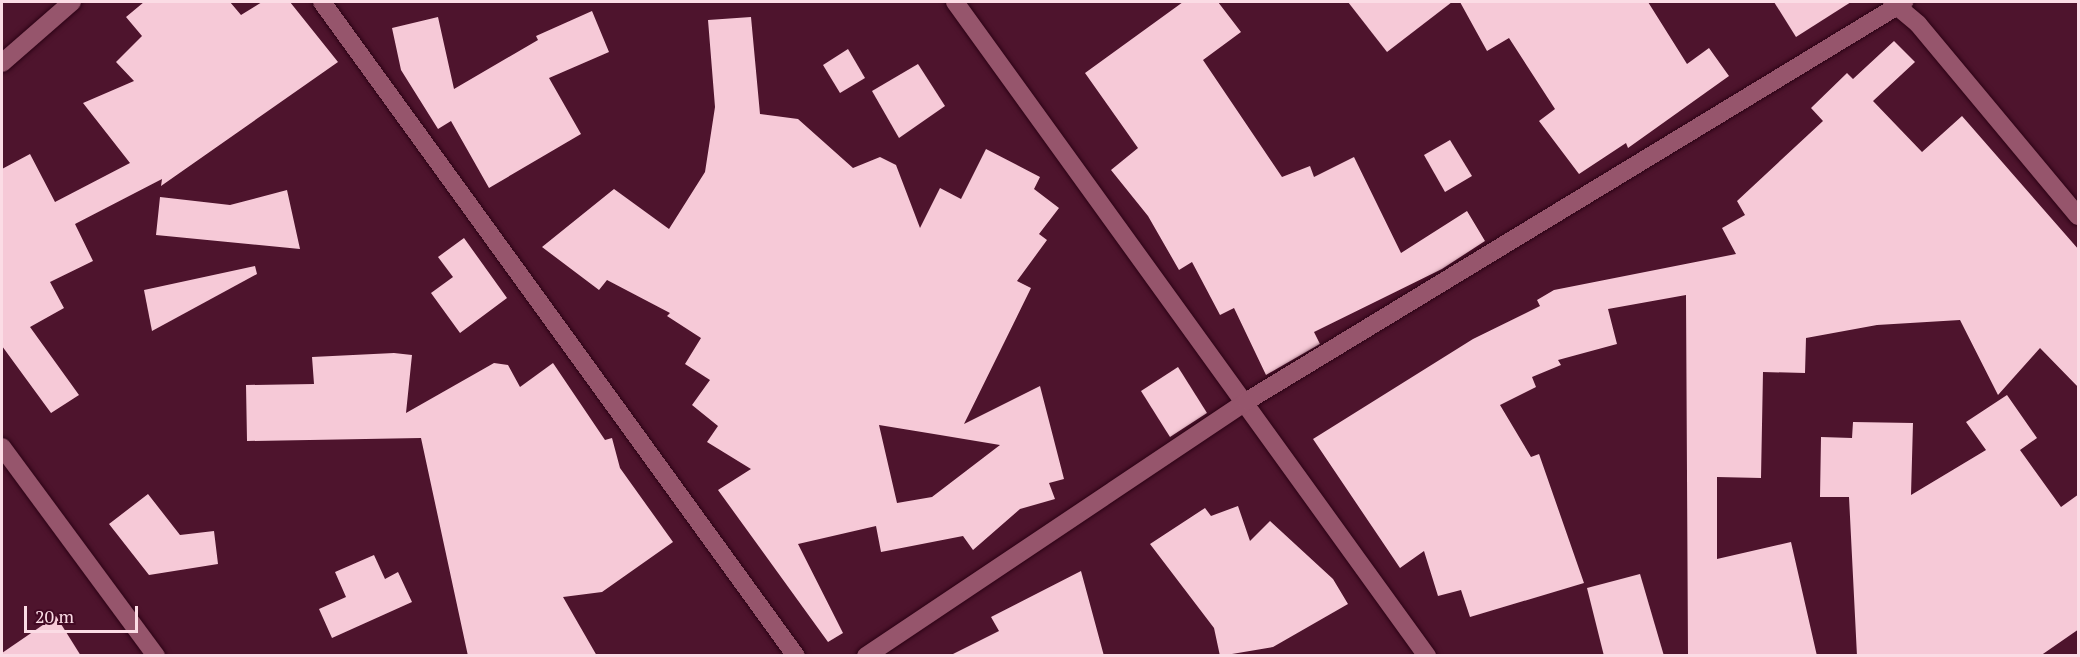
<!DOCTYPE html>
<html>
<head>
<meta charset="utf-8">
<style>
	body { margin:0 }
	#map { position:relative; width:2080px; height:657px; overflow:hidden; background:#4e142d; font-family:"PT Serif",serif }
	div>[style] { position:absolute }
	.building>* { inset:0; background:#f6c9d7 }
	.roads { filter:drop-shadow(0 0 2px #2c0315) drop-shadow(0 0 2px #2c0315) }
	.minor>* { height:18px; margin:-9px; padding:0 9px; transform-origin:9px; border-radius:9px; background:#96556c }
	span { translate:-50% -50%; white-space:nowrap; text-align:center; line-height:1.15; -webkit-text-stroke:6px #420923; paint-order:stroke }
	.frame { position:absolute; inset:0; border:3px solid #fbdce5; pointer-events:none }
	.scale { position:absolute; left:24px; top:606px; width:114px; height:27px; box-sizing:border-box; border:3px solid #fbdce5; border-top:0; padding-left:8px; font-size:18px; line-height:21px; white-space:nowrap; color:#fbdce5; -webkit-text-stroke:4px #420923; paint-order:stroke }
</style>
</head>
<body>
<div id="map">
	<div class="building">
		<i style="clip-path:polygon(144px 2px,230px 2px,241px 15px,262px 2px,290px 2px,338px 62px,161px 186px,162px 179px,75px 224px,93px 261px,50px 282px,64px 308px,30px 327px,79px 395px,51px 413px,2px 346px,2px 169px,30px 154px,55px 202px,130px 163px,83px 103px,134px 81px,116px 62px,142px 36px,126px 17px)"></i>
		<i style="clip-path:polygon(1183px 2px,1218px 2px,1241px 32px,1203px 60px,1282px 177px,1310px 166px,1314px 177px,1354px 157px,1401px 253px,1467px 211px,1485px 241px,1442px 269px,1314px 332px,1320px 344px,1266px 375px,1234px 308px,1220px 315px,1192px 262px,1179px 270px,1148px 216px,1111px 170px,1138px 148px,1085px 73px)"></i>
		<i style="clip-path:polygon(1348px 2px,1452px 2px,1387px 52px)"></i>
		<i style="clip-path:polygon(1460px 2px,1648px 2px,1687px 64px,1709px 48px,1729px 76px,1628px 148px,1626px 143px,1579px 174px,1539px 121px,1555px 109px,1509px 38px,1487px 51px)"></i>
		<i style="clip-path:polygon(1774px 2px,1851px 2px,1796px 37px)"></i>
		<i style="clip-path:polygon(592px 11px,609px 52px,549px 78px,581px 134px,489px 188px,451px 121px,438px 129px,401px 70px,392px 28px,438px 17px,454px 89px,538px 40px,536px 36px)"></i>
		<i style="clip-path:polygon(evenodd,751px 17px,760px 114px,798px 119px,853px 168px,880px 157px,896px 165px,920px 228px,940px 188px,961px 199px,986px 149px,1040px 177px,1034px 189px,1059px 208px,1039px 234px,1047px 240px,1017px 281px,1031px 288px,964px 424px,1040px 386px,1064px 479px,1049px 483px,1055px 499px,1020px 509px,973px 550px,963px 536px,881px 552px,876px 526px,798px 544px,843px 633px,828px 642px,718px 490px,751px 469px,707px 442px,718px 426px,692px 405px,710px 380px,685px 364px,701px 338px,667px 316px,670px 313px,607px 280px,599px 290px,542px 247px,614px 189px,669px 229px,705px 172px,715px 107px,708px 20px,751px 17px,879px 425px,940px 435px,1000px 445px,932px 497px,897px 503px,879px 425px)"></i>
		<i style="clip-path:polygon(1894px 41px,1915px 62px,1873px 101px,1922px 152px,1962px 116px,2079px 250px,2079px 388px,2040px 348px,1998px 395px,1960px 320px,1877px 325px,1806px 338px,1805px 373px,1763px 372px,1761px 478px,1717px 477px,1717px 559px,1791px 542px,1817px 656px,1688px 656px,1686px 295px,1608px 309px,1617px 344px,1558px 360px,1561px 365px,1532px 377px,1536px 387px,1500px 405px,1531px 457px,1539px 454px,1584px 583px,1470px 617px,1461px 590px,1438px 596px,1424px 551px,1400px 568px,1313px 439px,1473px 339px,1540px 306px,1537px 300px,1554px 290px,1736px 254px,1722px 228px,1745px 215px,1737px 201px,1823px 121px,1811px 108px,1847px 73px,1853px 79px)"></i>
		<i style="clip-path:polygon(848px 49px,865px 78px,840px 93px,823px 65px)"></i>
		<i style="clip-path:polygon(918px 64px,945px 106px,899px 138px,872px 91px)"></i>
		<i style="clip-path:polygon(1450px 140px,1472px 176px,1445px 192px,1424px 155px)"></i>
		<i style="clip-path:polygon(287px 190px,300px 249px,156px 235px,160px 197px,230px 205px)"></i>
		<i style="clip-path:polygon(464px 238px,507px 298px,460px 333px,431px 293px,453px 277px,438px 257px)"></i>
		<i style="clip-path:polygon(255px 266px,257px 274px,152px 331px,144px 290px)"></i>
		<i style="clip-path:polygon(394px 353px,412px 355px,406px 413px,494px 363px,508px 365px,520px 387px,553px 363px,605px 440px,612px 438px,620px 468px,673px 542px,602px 592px,563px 597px,597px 656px,468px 656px,421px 438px,247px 441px,246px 385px,314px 384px,312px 357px)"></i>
		<i style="clip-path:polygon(1178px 367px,1207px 413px,1170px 437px,1141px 391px)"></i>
		<i style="clip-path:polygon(2007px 395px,2037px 438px,2020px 450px,2061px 507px,2079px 494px,2079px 629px,2040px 656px,1857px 656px,1849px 497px,1820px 497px,1821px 437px,1852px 438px,1853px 422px,1913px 423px,1911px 495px,1986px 450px,1966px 422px)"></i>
		<i style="clip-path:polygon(148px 494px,180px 535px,214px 531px,218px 564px,149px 575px,109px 524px)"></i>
		<i style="clip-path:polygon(1238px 506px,1250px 541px,1270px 521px,1333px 579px,1348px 604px,1273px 647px,1220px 656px,1214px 628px,1150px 544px,1205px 508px,1211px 516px)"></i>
		<i style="clip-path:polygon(374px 555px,385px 579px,398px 572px,412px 602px,332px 638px,319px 609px,346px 597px,335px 572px)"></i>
		<i style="clip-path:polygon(1081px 571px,1104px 656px,949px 656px,999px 631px,991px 617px)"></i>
		<i style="clip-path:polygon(1640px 574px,1664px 656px,1604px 656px,1587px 588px)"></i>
		<i style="clip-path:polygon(56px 616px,81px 656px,2px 656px,2px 653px)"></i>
	</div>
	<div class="roads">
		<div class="minor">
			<i style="left:322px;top:2px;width:808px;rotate:54.07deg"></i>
			<i style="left:955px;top:2px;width:807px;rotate:54.18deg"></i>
			<i style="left:1892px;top:2px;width:34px;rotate:40deg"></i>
			<i style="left:1918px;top:24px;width:250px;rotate:50.2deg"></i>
			<i style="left:2px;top:63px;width:93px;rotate:-41.1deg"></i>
			<i style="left:2px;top:447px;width:260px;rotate:53.6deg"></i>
			<i style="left:866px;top:656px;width:458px;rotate:-33.8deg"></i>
			<i style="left:1247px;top:401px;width:769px;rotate:-31.27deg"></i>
		</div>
	</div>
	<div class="frame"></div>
	<div class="scale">20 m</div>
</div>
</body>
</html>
